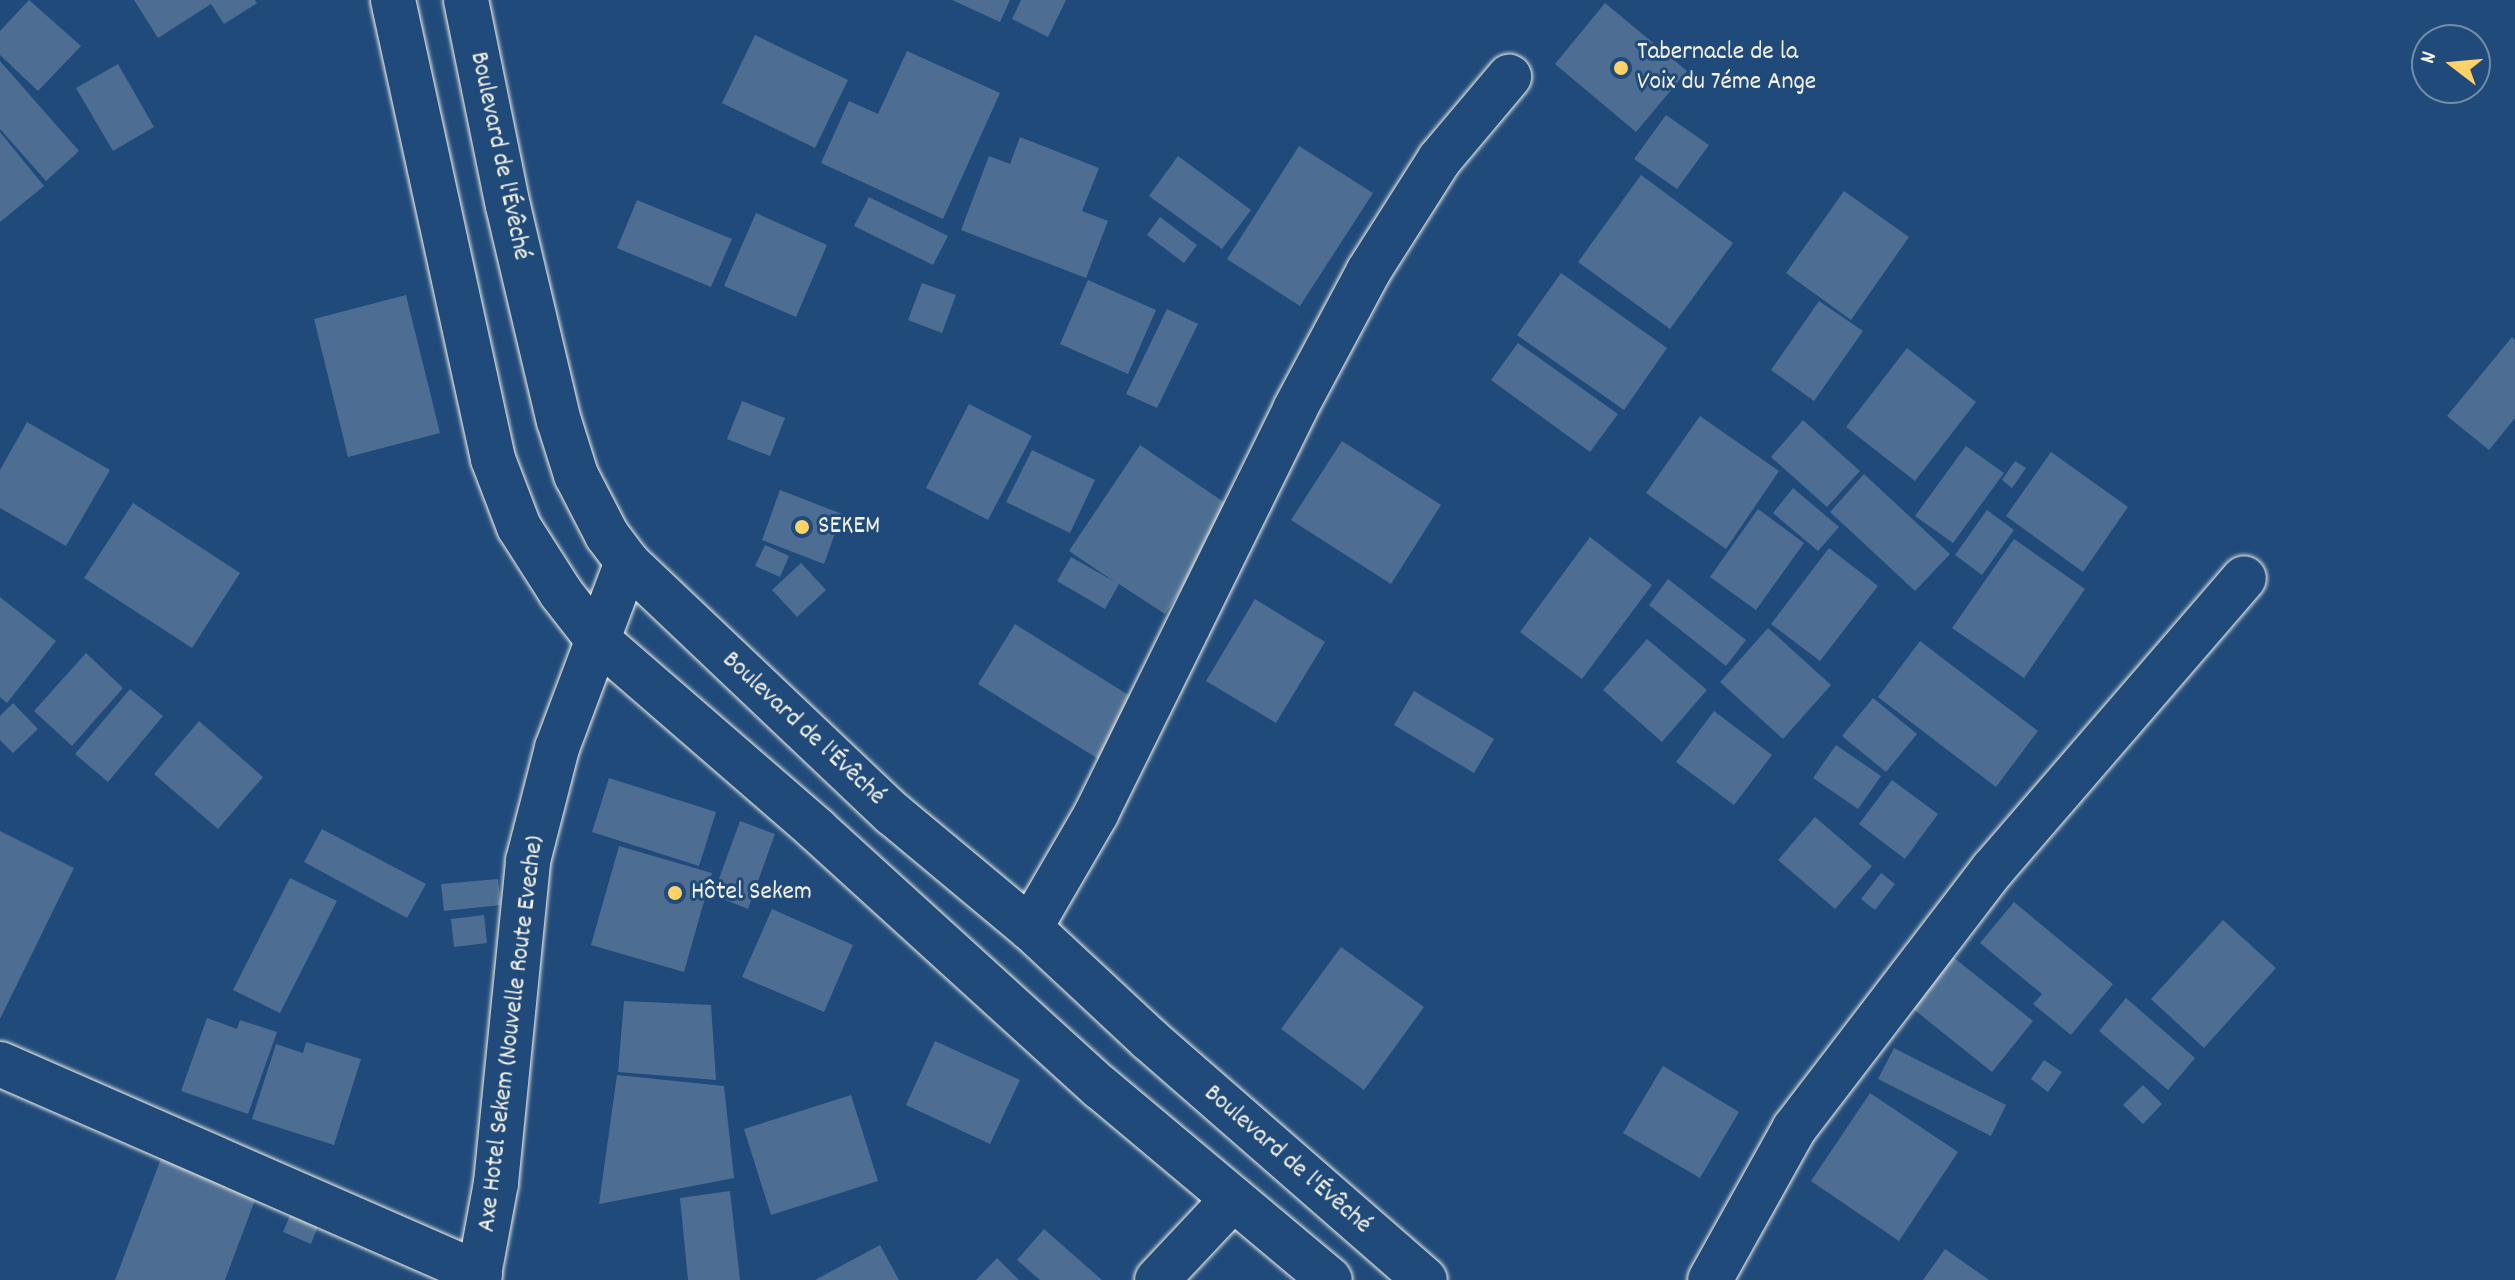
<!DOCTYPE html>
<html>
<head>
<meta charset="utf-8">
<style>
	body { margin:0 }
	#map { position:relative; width:2515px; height:1280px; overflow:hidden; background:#1f4a7a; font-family:Dekko,sans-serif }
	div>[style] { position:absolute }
	.building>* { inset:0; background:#4d6e92 }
	.roads { filter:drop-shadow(0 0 2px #f4f1e8) drop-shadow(0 0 2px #f4f1e8) }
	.minor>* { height:44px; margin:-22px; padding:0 22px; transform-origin:22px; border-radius:22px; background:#1f4a7a }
	.tertiary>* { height:44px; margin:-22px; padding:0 22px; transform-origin:22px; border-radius:22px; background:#1f4a7a }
	.primary>* { height:44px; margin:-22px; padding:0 22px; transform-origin:22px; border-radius:22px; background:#1f4a7a }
	.dots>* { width:22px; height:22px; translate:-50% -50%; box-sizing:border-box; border:4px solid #1f4a7a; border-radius:50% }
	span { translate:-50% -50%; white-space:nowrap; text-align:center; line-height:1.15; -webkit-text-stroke:6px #1f4a7a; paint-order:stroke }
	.poi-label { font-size:26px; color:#f4f1e8 }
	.left { translate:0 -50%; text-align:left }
	.street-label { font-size:26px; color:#f4f1e8 }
	.north { position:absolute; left:2411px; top:24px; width:80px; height:80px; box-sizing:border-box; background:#1f4a7a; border:2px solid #748da6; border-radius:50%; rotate:286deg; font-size:22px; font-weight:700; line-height:32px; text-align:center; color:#f4f1e8 }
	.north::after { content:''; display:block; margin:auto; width:28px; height:36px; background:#ffd166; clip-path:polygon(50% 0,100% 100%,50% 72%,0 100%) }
</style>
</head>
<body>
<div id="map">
	<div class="building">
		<i style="clip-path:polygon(29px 0,81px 46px,38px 91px,0 55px,0 31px)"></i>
		<i style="clip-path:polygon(134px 0,255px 0,257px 3px,224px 24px,211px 4px,158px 38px)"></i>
		<i style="clip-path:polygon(952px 0,1010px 0,1000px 22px)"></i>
		<i style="clip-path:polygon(1021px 0,1066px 0,1048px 37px,1012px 19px)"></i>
		<i style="clip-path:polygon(1605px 3px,1687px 71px,1636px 132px,1555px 64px)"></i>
		<i style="clip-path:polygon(755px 35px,848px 80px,815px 148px,722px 103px)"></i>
		<i style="clip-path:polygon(907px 51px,1000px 93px,943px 219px,821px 163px,849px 101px,878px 114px)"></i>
		<i style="clip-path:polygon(0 61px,79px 151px,46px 181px,0 129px)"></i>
		<i style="clip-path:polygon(118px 64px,154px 127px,113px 151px,76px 88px)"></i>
		<i style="clip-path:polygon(1666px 115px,1709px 145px,1677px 189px,1634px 159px)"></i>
		<i style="clip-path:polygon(0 132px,44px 186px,0 222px)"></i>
		<i style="clip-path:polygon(1020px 137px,1099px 168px,1082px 211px,1108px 221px,1086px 278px,961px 230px,989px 156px,1010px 164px)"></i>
		<i style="clip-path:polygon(1299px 146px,1373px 193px,1300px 306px,1227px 259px)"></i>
		<i style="clip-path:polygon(1178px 156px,1251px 210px,1222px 249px,1149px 196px)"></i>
		<i style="clip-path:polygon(1641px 175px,1733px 243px,1670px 329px,1578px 262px)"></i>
		<i style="clip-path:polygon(1844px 191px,1909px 237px,1851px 320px,1786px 273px)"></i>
		<i style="clip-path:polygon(869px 197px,948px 236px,933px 265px,854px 226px)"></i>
		<i style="clip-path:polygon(637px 200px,732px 239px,711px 287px,617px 248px)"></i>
		<i style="clip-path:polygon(756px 213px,827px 245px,796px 317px,724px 286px)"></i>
		<i style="clip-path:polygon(1160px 217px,1197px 245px,1184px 263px,1147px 235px)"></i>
		<i style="clip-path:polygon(1561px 273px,1667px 348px,1624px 410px,1517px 335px)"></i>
		<i style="clip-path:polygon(1088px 280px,1156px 310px,1128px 374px,1060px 344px)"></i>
		<i style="clip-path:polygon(922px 283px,956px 295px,942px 333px,908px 320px)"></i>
		<i style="clip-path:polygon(406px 295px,440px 433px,348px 457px,314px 319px)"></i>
		<i style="clip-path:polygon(1819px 301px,1863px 331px,1814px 401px,1771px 370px)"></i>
		<i style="clip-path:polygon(1167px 309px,1198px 324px,1157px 408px,1126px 394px)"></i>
		<i style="clip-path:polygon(2512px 337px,2515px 340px,2515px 418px,2489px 450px,2447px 416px)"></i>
		<i style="clip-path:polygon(1518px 343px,1618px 414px,1590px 452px,1491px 380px)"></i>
		<i style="clip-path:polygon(1907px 348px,1976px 402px,1915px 481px,1846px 427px)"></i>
		<i style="clip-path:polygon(742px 401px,785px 418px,770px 456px,727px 439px)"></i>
		<i style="clip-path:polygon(969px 404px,1032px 436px,988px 520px,926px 488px)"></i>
		<i style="clip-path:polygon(1700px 416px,1779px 471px,1726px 549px,1646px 493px)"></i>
		<i style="clip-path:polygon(1803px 420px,1860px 471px,1827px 507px,1771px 457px)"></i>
		<i style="clip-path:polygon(27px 422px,110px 470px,66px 546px,0 508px,0 470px)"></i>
		<i style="clip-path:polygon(1342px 441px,1441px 505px,1391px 584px,1291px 520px)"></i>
		<i style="clip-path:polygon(1140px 445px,1234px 509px,1165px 614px,1119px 584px,1105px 609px,1057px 581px,1071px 557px,1115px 582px,1069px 551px)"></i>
		<i style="clip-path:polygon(1966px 446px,2004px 473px,1953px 543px,1915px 516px)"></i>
		<i style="clip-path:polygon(1032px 450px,1095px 480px,1070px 533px,1006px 502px)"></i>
		<i style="clip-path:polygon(2051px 452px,2128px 507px,2083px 572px,2006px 516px)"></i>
		<i style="clip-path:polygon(2015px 461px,2026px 468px,2012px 488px,2002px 480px)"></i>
		<i style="clip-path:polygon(1864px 474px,1950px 554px,1915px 591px,1830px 512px)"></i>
		<i style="clip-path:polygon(1793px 488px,1839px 527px,1818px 551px,1773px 513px)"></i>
		<i style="clip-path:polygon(780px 490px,842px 514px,824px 564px,762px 540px)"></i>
		<i style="clip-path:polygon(133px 503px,240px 573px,192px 648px,84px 578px)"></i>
		<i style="clip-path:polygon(1758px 509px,1804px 543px,1756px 610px,1710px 577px)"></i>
		<i style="clip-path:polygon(1987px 510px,2014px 530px,1982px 575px,1955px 555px)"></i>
		<i style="clip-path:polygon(1590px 537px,1652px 585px,1582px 679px,1520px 632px)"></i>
		<i style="clip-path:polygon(2014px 539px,2085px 589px,2024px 678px,1952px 628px)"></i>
		<i style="clip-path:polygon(765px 545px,789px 556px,780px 577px,755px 566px)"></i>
		<i style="clip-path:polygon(1829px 548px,1878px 586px,1820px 661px,1771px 624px)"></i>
		<i style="clip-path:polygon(801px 563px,826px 590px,797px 617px,772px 590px)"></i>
		<i style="clip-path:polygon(1668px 579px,1746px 640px,1726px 666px,1649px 605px)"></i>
		<i style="clip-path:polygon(0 597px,56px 641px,7px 703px,0 697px)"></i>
		<i style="clip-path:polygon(1255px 599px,1325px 642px,1276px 723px,1206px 681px)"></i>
		<i style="clip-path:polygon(1015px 624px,1138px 701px,1100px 760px,978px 684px)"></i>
		<i style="clip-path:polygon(1768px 628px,1831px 685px,1783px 739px,1720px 682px)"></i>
		<i style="clip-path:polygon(1647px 639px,1707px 690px,1662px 742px,1603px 690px)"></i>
		<i style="clip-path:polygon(1920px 641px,2038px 731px,1996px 787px,1878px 697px)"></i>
		<i style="clip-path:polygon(86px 653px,123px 688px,72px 746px,34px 711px)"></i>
		<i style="clip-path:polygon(130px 689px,163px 716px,108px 782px,75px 754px)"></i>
		<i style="clip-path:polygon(1414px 691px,1494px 739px,1474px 773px,1394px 725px)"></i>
		<i style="clip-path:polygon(1873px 698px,1917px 734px,1886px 772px,1842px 736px)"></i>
		<i style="clip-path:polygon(13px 703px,38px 729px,13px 753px,0 740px,0 716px)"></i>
		<i style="clip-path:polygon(1714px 711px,1772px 755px,1734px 805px,1676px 762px)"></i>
		<i style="clip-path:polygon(199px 721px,263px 777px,218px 829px,154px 774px)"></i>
		<i style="clip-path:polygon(1836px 745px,1881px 776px,1858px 809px,1813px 778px)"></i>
		<i style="clip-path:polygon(609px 778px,716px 812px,699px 866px,592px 832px)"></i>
		<i style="clip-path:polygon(1892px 780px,1938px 814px,1905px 859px,1859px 824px)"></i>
		<i style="clip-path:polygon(1815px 817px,1872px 866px,1835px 909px,1778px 860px)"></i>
		<i style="clip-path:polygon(740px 821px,775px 834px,748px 909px,713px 895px)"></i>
		<i style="clip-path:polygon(322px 829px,426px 884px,407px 918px,304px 862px)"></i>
		<i style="clip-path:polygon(0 831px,74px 868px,0 1019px)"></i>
		<i style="clip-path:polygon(619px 846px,712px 873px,684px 972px,591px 945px)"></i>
		<i style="clip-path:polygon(1881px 873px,1895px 884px,1875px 910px,1861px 899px)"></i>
		<i style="clip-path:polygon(290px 878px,337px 901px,280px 1013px,233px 990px)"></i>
		<i style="clip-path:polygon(498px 879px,501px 905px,444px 911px,441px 884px)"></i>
		<i style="clip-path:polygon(2014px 902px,2113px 984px,2071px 1035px,2033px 1004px,2042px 994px,1980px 943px)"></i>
		<i style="clip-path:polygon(772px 909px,853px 945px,824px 1012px,742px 977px)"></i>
		<i style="clip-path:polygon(484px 915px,487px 943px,454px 947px,451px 919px)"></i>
		<i style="clip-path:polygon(2223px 920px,2276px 968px,2204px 1048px,2151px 999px)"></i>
		<i style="clip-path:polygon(1341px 947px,1424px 1007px,1364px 1090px,1281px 1029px)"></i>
		<i style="clip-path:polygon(1948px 953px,2033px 1021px,1992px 1072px,1907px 1004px)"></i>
		<i style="clip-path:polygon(2126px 998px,2195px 1058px,2168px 1090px,2099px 1031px)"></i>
		<i style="clip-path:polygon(624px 1001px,711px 1005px,716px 1080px,618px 1072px)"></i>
		<i style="clip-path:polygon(207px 1018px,237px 1029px,240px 1020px,277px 1032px,248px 1114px,181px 1091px)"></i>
		<i style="clip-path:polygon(935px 1041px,1020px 1080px,990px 1144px,906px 1105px)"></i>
		<i style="clip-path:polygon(306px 1042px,361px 1059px,334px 1145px,252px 1119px,276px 1044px,303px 1053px)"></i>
		<i style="clip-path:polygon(1894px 1048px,2006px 1105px,1991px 1136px,1878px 1079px)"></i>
		<i style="clip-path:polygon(2044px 1060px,2062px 1072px,2048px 1092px,2031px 1079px)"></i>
		<i style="clip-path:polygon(1663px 1066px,1739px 1112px,1700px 1178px,1623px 1133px)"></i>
		<i style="clip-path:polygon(617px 1075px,724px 1086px,734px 1178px,599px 1204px)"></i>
		<i style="clip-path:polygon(2143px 1085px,2162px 1104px,2143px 1124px,2123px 1105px)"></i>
		<i style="clip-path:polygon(1870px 1093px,1958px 1152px,1899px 1241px,1811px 1181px)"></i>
		<i style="clip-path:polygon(851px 1095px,878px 1181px,771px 1215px,744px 1129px)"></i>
		<i style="clip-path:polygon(162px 1156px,258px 1192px,225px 1280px,115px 1280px)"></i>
		<i style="clip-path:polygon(730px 1191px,740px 1280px,688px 1280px,680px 1198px)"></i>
		<i style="clip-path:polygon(293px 1208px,321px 1219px,311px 1244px,283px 1232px)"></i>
		<i style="clip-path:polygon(1044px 1229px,1102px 1280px,1040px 1280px,1017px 1260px)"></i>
		<i style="clip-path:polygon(880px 1245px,899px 1280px,815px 1280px)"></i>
		<i style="clip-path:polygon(1945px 1249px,1989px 1280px,1923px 1280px)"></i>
		<i style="clip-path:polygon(997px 1258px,1019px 1280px,976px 1280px)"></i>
	</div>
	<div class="roads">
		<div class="minor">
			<i style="left:1030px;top:928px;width:132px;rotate:-59.9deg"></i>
			<i style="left:1096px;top:814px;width:451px;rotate:-63.8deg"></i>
			<i style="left:1295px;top:409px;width:155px;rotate:-61.9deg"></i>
			<i style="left:1368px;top:272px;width:133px;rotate:-57.6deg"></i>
			<i style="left:1439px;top:160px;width:109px;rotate:-49.9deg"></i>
			<i style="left:0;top:1064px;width:524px;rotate:23.63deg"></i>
			<i style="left:1157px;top:1280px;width:111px;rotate:-46.8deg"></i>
			<i style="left:1710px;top:1280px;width:173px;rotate:-60.9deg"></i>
			<i style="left:1794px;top:1129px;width:327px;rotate:-52.6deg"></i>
			<i style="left:1993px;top:869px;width:384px;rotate:-49.2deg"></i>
		</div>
		<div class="tertiary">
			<i style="left:478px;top:1280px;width:99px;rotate:-79.5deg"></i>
			<i style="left:496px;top:1183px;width:324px;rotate:-84.3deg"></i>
			<i style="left:528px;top:861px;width:117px;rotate:-75.6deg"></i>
			<i style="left:557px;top:748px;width:199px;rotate:-69.4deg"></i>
		</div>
		<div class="primary">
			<i style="left:393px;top:0;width:470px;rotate:77.7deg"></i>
			<i style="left:493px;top:459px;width:73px;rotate:69.1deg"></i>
			<i style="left:519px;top:527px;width:78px;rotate:57.5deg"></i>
			<i style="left:561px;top:593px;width:58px;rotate:52deg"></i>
			<i style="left:597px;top:639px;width:290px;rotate:40.9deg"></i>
			<i style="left:816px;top:829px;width:384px;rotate:42.3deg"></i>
			<i style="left:1100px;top:1087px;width:300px;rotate:40deg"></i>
			<i style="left:466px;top:0;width:210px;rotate:78.5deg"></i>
			<i style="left:508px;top:206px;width:221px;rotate:76.7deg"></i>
			<i style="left:559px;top:421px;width:57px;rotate:72.5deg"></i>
			<i style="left:576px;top:475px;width:68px;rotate:62.7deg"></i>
			<i style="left:607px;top:535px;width:34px;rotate:53deg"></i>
			<i style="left:627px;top:562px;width:366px;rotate:43.5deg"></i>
			<i style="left:893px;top:814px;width:178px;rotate:39.8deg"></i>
			<i style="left:1030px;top:928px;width:163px;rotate:43deg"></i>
			<i style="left:1149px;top:1039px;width:366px;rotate:41.1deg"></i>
		</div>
	</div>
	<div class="dots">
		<i style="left:1621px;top:68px;background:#ffd166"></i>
		<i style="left:802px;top:527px;background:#ffd166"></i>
		<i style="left:675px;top:893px;background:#ffd166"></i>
	</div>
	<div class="poi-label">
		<span class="left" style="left:1637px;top:68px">Tabernacle de la<br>Voix du 7éme Ange</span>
		<span class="left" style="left:818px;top:527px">SEKEM</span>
		<span class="left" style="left:691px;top:893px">Hôtel Sekem</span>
	</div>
	<div class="street-label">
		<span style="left:499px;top:156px;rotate:78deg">Boulevard de l'Évêché</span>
		<span style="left:803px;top:729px;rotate:43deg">Boulevard de l'Évêché</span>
		<span style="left:512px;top:1034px;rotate:-83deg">Axe Hotel Sekem (Nouvelle Route Eveche)</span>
		<span style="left:1287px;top:1160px;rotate:41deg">Boulevard de l'Évêché</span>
	</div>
	<div class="north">N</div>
</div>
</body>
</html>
